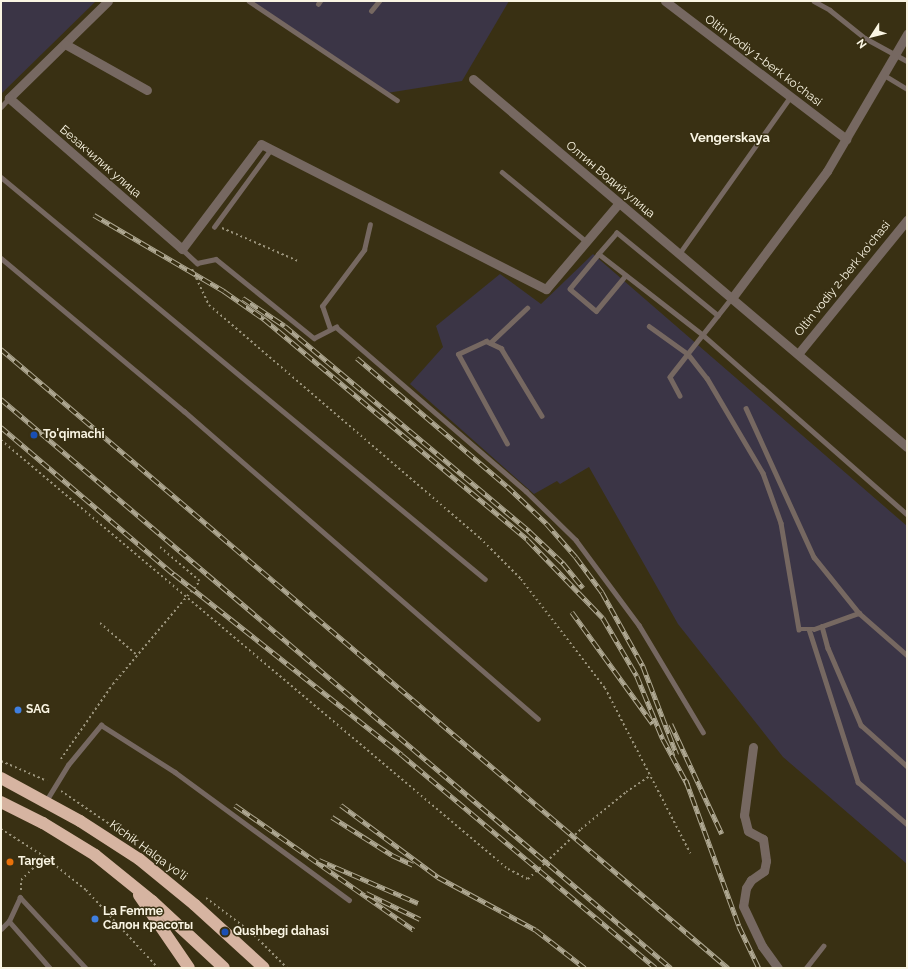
<!DOCTYPE html>
<html>
<head>
<meta charset="utf-8">
<style>
	body { margin:0 }
	#map { position:relative; width:908px; height:969px; overflow:hidden; background:#393013; font-family:Raleway,sans-serif }
	div>[style] { position:absolute }
	.industrial>* { inset:0; background:#3b3546 }
	.path>* { height:2px; margin-top:-1px; transform-origin:0; background:repeating-linear-gradient(90deg,#9a937b 0 2px,transparent 0 5px) }
	.lane>* { height:4.5px; margin:-2.25px; padding:0 2.25px; transform-origin:2.25px; border-radius:2.25px; background:#766861 }
	.street>* { height:9px; margin:-4.5px; padding:0 4.5px; transform-origin:4.5px; border-radius:4.5px; background:#766861 }
	.highway>* { height:12px; margin:-6px; padding:0 6px; transform-origin:6px; border-radius:6px; background:#d6b4a1 }
	.rail>* { height:4.5px; margin-top:-2.25px; transform-origin:0; background:repeating-linear-gradient(90deg,#393013 0 9px,#afa892 0 18px); box-sizing:border-box; border-block:1px solid #afa892 }
	.path-bridge>* { height:2px; margin-top:-1px; transform-origin:0; background:repeating-linear-gradient(90deg,#9a937b 0 2px,transparent 0 5px) }
	.dots>* { width:11px; height:11px; translate:-50% -50%; box-sizing:border-box; border:2px solid #393013; border-radius:50% }
	span { translate:-50% -50%; white-space:nowrap; text-align:center; line-height:1.15; -webkit-text-stroke:3px #393013; paint-order:stroke }
	.street-label { font-size:12px; color:#faf5e3 }
	.poi-label { font-size:12px; color:#faf5e3; font-weight:700 }
	.left { translate:0 -50%; text-align:left }
	.neighbourhood-label { font-size:13px; color:#faf5e3; font-weight:700 }
	.frame { position:absolute; inset:0; border:2px solid #faf5e3; pointer-events:none }
	.north { position:absolute; left:852px; top:16px; width:40px; height:40px; -webkit-text-stroke:3px #393013; paint-order:stroke; rotate:234deg; font-size:11px; font-weight:700; line-height:16px; text-align:center; color:#faf5e3 }
	.north::after { content:''; display:block; margin:auto; width:14px; height:18px; background:#faf5e3; clip-path:polygon(50% 0,100% 100%,50% 72%,0 100%) }
</style>
</head>
<body>
<div id="map">
	<div class="industrial">
		<i style="clip-path:polygon(1px 1px,96px 1px,1px 94px)"></i>
		<i style="clip-path:polygon(251px 1px,509px 1px,462px 81px,387px 93px)"></i>
		<i style="clip-path:polygon(593px 254px,907px 526px,907px 864px,783px 757px,678px 624px,589px 467px,560px 484px,557px 481px,534px 494px,410px 384px,443px 347px,436px 326px,500px 274px,541px 304px)"></i>
	</div>
	<div class="path">
		<i style="left:222px;top:228px;width:83px;rotate:23.5deg"></i>
		<i style="left:192px;top:269px;width:40px;rotate:65deg"></i>
		<i style="left:209px;top:305px;width:357px;rotate:40.7deg"></i>
		<i style="left:480px;top:538px;width:58px;rotate:45deg"></i>
		<i style="left:521px;top:579px;width:138px;rotate:52.4deg"></i>
		<i style="left:605px;top:688px;width:186px;rotate:62.7deg"></i>
		<i style="left:1px;top:440px;width:664px;rotate:40.24deg"></i>
		<i style="left:508px;top:869px;width:22px;rotate:27deg"></i>
		<i style="left:528px;top:879px;width:73px;rotate:-43.3deg"></i>
		<i style="left:581px;top:829px;width:58px;rotate:-39.4deg"></i>
		<i style="left:626px;top:792px;width:30px;rotate:-34deg"></i>
		<i style="left:160px;top:547px;width:52px;rotate:40.4deg"></i>
		<i style="left:100px;top:623px;width:50px;rotate:41deg"></i>
		<i style="left:1px;top:761px;width:50px;rotate:23.5deg"></i>
		<i style="left:61px;top:791px;width:73px;rotate:34.3deg"></i>
		<i style="left:1px;top:829px;width:52px;rotate:32.5deg"></i>
		<i style="left:45px;top:857px;width:53px;rotate:38.8deg"></i>
		<i style="left:86px;top:890px;width:106px;rotate:47.3deg"></i>
		<i style="left:21px;top:890px;width:10px;rotate:-90deg"></i>
		<i style="left:21px;top:880px;width:33px;rotate:-44deg"></i>
		<i style="left:206px;top:898px;width:56px;rotate:37.1deg"></i>
		<i style="left:251px;top:932px;width:51px;rotate:45deg"></i>
	</div>
	<div class="lane">
		<i style="left:249px;top:1px;width:178px;rotate:33.8deg"></i>
		<i style="left:814px;top:1px;width:18px;rotate:29deg"></i>
		<i style="left:830px;top:10px;width:45px;rotate:38.7deg"></i>
		<i style="left:865px;top:38px;width:48px;rotate:28.7deg"></i>
		<i style="left:318px;top:4px;width:4px;rotate:-56deg"></i>
		<i style="left:371px;top:11px;width:13px;rotate:-51deg"></i>
		<i style="left:884px;top:75px;width:27px;rotate:31deg"></i>
		<i style="left:1px;top:107px;width:12px;rotate:-48deg"></i>
		<i style="left:502px;top:172px;width:110px;rotate:39.5deg"></i>
		<i style="left:1px;top:177px;width:629px;rotate:39.71deg"></i>
		<i style="left:214px;top:227px;width:97px;rotate:-53.8deg"></i>
		<i style="left:182px;top:249px;width:21px;rotate:43deg"></i>
		<i style="left:197px;top:263px;width:19px;rotate:-12deg"></i>
		<i style="left:216px;top:259px;width:126px;rotate:38.9deg"></i>
		<i style="left:314px;top:338px;width:25px;rotate:-27deg"></i>
		<i style="left:336px;top:327px;width:251px;rotate:40.8deg"></i>
		<i style="left:526px;top:491px;width:70px;rotate:44.4deg"></i>
		<i style="left:576px;top:540px;width:106px;rotate:53.5deg"></i>
		<i style="left:639px;top:625px;width:125px;rotate:59.1deg"></i>
		<i style="left:599px;top:254px;width:45px;rotate:129.6deg"></i>
		<i style="left:570px;top:289px;width:34px;rotate:40deg"></i>
		<i style="left:596px;top:311px;width:45px;rotate:-50.4deg"></i>
		<i style="left:679px;top:254px;width:192px;rotate:-54.7deg"></i>
		<i style="left:1px;top:258px;width:239px;rotate:39.9deg"></i>
		<i style="left:184px;top:411px;width:469px;rotate:41deg"></i>
		<i style="left:732px;top:298px;width:71px;rotate:128.2deg"></i>
		<i style="left:688px;top:354px;width:31px;rotate:52deg"></i>
		<i style="left:707px;top:378px;width:110px;rotate:59.5deg"></i>
		<i style="left:763px;top:473px;width:53px;rotate:70.2deg"></i>
		<i style="left:781px;top:523px;width:108px;rotate:80.4deg"></i>
		<i style="left:799px;top:629px;width:15px"></i>
		<i style="left:814px;top:629px;width:48px;rotate:-19.6deg"></i>
		<i style="left:859px;top:613px;width:64px;rotate:41.2deg"></i>
		<i style="left:718px;top:316px;width:131px;rotate:-140.6deg"></i>
		<i style="left:617px;top:233px;width:28px;rotate:131deg"></i>
		<i style="left:599px;top:254px;width:132px;rotate:37.9deg"></i>
		<i style="left:703px;top:335px;width:271px;rotate:41.3deg"></i>
		<i style="left:649px;top:326px;width:48px;rotate:35.7deg"></i>
		<i style="left:688px;top:354px;width:29px;rotate:128deg"></i>
		<i style="left:670px;top:377px;width:21px;rotate:62deg"></i>
		<i style="left:330px;top:329px;width:24px;rotate:-109deg"></i>
		<i style="left:322px;top:306px;width:70px;rotate:-53.1deg"></i>
		<i style="left:364px;top:250px;width:26px;rotate:-77deg"></i>
		<i style="left:490px;top:343px;width:51px;rotate:-43.4deg"></i>
		<i style="left:746px;top:408px;width:164px;rotate:65.5deg"></i>
		<i style="left:814px;top:557px;width:72px;rotate:51.2deg"></i>
		<i style="left:507px;top:444px;width:102px;rotate:-118.6deg"></i>
		<i style="left:458px;top:354px;width:31px;rotate:-25deg"></i>
		<i style="left:486px;top:341px;width:17px;rotate:25deg"></i>
		<i style="left:501px;top:348px;width:79px;rotate:58.9deg"></i>
		<i style="left:822px;top:626px;width:23px;rotate:75deg"></i>
		<i style="left:828px;top:648px;width:84px;rotate:66.8deg"></i>
		<i style="left:861px;top:725px;width:62px;rotate:41.7deg"></i>
		<i style="left:809px;top:629px;width:161px;rotate:72.2deg"></i>
		<i style="left:858px;top:782px;width:65px;rotate:40.6deg"></i>
		<i style="left:46px;top:801px;width:42px;rotate:-58.6deg"></i>
		<i style="left:68px;top:765px;width:52px;rotate:-50.5deg"></i>
		<i style="left:101px;top:725px;width:88px;rotate:32.4deg"></i>
		<i style="left:175px;top:772px;width:216px;rotate:36.3deg"></i>
		<i style="left:9px;top:921px;width:62px;rotate:48.9deg"></i>
		<i style="left:1px;top:929px;width:11px;rotate:-45deg"></i>
		<i style="left:9px;top:921px;width:26px;rotate:-65deg"></i>
		<i style="left:20px;top:897px;width:97px;rotate:47.1deg"></i>
		<i style="left:806px;top:968px;width:28px;rotate:-52deg"></i>
	</div>
	<div class="street">
		<i style="left:108px;top:1px;width:139px;rotate:135.6deg"></i>
		<i style="left:9px;top:98px;width:230px;rotate:41.1deg"></i>
		<i style="left:182px;top:249px;width:131px;rotate:-53deg"></i>
		<i style="left:261px;top:144px;width:320px;rotate:27deg"></i>
		<i style="left:546px;top:289px;width:113px;rotate:-49.7deg"></i>
		<i style="left:665px;top:1px;width:228px;rotate:37.3deg"></i>
		<i style="left:65px;top:44px;width:94px;rotate:29.3deg"></i>
		<i style="left:473px;top:79px;width:569px;rotate:40.3deg"></i>
		<i style="left:732px;top:298px;width:159px;rotate:-53.2deg"></i>
		<i style="left:827px;top:171px;width:159px;rotate:-59.7deg"></i>
		<i style="left:798px;top:354px;width:173px;rotate:-50.9deg"></i>
		<i style="left:753px;top:747px;width:69px;rotate:97.5deg"></i>
		<i style="left:744px;top:815px;width:16px;rotate:76deg"></i>
		<i style="left:748px;top:831px;width:17px;rotate:28deg"></i>
		<i style="left:763px;top:839px;width:22px;rotate:82deg"></i>
		<i style="left:766px;top:861px;width:10px;rotate:101deg"></i>
		<i style="left:764px;top:871px;width:16px;rotate:145deg"></i>
		<i style="left:751px;top:880px;width:9px;rotate:122deg"></i>
		<i style="left:746px;top:888px;width:18px;rotate:99deg"></i>
		<i style="left:743px;top:906px;width:44px;rotate:64.6deg"></i>
		<i style="left:762px;top:946px;width:27px;rotate:54deg"></i>
	</div>
	<div class="highway">
		<i style="left:1px;top:778px;width:90px;rotate:28.6deg"></i>
		<i style="left:80px;top:821px;width:70px;rotate:32.8deg"></i>
		<i style="left:139px;top:859px;width:72px;rotate:39.4deg"></i>
		<i style="left:195px;top:905px;width:93px;rotate:42.4deg"></i>
		<i style="left:1px;top:802px;width:47px;rotate:26.6deg"></i>
		<i style="left:43px;top:823px;width:61px;rotate:31.6deg"></i>
		<i style="left:95px;top:855px;width:73px;rotate:38.9deg"></i>
		<i style="left:152px;top:901px;width:98px;rotate:42.9deg"></i>
		<i style="left:139px;top:895px;width:88px;rotate:55.6deg"></i>
	</div>
	<div class="rail">
		<i style="left:94px;top:215px;width:151px;rotate:30.3deg"></i>
		<i style="left:224px;top:291px;width:49px;rotate:35deg"></i>
		<i style="left:264px;top:319px;width:344px;rotate:39.9deg"></i>
		<i style="left:528px;top:540px;width:108px;rotate:46.1deg"></i>
		<i style="left:603px;top:618px;width:67px;rotate:59.6deg"></i>
		<i style="left:637px;top:676px;width:68px;rotate:67.6deg"></i>
		<i style="left:663px;top:739px;width:52px;rotate:61.5deg"></i>
		<i style="left:243px;top:298px;width:50px;rotate:33.7deg"></i>
		<i style="left:285px;top:326px;width:319px;rotate:40deg"></i>
		<i style="left:529px;top:531px;width:47px;rotate:43.3deg"></i>
		<i style="left:563px;top:563px;width:32px;rotate:51deg"></i>
		<i style="left:1px;top:349px;width:955px;rotate:40.41deg"></i>
		<i style="left:357px;top:358px;width:197px;rotate:40.5deg"></i>
		<i style="left:507px;top:486px;width:55px;rotate:43.5deg"></i>
		<i style="left:547px;top:524px;width:44px;rotate:48.7deg"></i>
		<i style="left:576px;top:557px;width:44px;rotate:53.4deg"></i>
		<i style="left:602px;top:592px;width:85px;rotate:61deg"></i>
		<i style="left:643px;top:666px;width:95px;rotate:69.1deg"></i>
		<i style="left:1px;top:399px;width:879px;rotate:40.34deg"></i>
		<i style="left:1px;top:427px;width:227px;rotate:40.4deg"></i>
		<i style="left:174px;top:574px;width:291px;rotate:38.4deg"></i>
		<i style="left:402px;top:755px;width:331px;rotate:40deg"></i>
		<i style="left:572px;top:612px;width:138px;rotate:54.1deg"></i>
		<i style="left:671px;top:724px;width:121px;rotate:65.1deg"></i>
		<i style="left:686px;top:780px;width:155px;rotate:70deg"></i>
		<i style="left:739px;top:926px;width:47px;rotate:64.5deg"></i>
		<i style="left:235px;top:805px;width:218px;rotate:34.9deg"></i>
		<i style="left:341px;top:805px;width:121px;rotate:36.6deg"></i>
		<i style="left:438px;top:877px;width:111px;rotate:28.4deg"></i>
		<i style="left:536px;top:930px;width:62px;rotate:37.8deg"></i>
		<i style="left:332px;top:817px;width:71px;rotate:32.3deg"></i>
		<i style="left:392px;top:855px;width:23px;rotate:25deg"></i>
		<i style="left:319px;top:860px;width:108px;rotate:23.5deg"></i>
		<i style="left:366px;top:893px;width:60px;rotate:25.7deg"></i>
	</div>
	<div class="path-bridge">
		<i style="left:61px;top:759px;width:91px;rotate:-55.3deg"></i>
		<i style="left:113px;top:684px;width:135px;rotate:-49.8deg"></i>
	</div>
	<div class="dots">
		<i style="left:34px;top:435px;background:#1a4fb4"></i>
		<i style="left:18px;top:710px;background:#3f7fe0"></i>
		<i style="left:10px;top:862px;background:#e8710a"></i>
		<i style="left:95px;top:919px;background:#3f7fe0"></i>
		<i style="left:225px;top:932px;background:#1a4fb4"></i>
	</div>
	<div class="street-label">
		<span style="left:763px;top:61px;rotate:37deg">Oltin vodiy 1-berk ko'chasi</span>
		<span style="left:100px;top:162px;rotate:41deg">Безакчилик улица</span>
		<span style="left:610px;top:180px;rotate:40deg">Олтин Водий улица</span>
		<span style="left:843px;top:279px;rotate:-51deg">Oltin vodiy 2-berk ko'chasi</span>
		<span style="left:148px;top:851px;rotate:36deg">Kichik Halqa yo'li</span>
	</div>
	<div class="poi-label">
		<span class="left" style="left:43px;top:435px">To'qimachi</span>
		<span class="left" style="left:26px;top:710px">SAG</span>
		<span class="left" style="left:18px;top:862px">Target</span>
		<span class="left" style="left:103px;top:919px">La Femme<br>Салон красоты</span>
		<span class="left" style="left:233px;top:932px">Qushbegi dahasi</span>
	</div>
	<div class="neighbourhood-label">
		<span style="left:730px;top:138px">Vengerskaya</span>
	</div>
	<div class="frame"></div>
	<div class="north">N</div>
</div>
</body>
</html>
